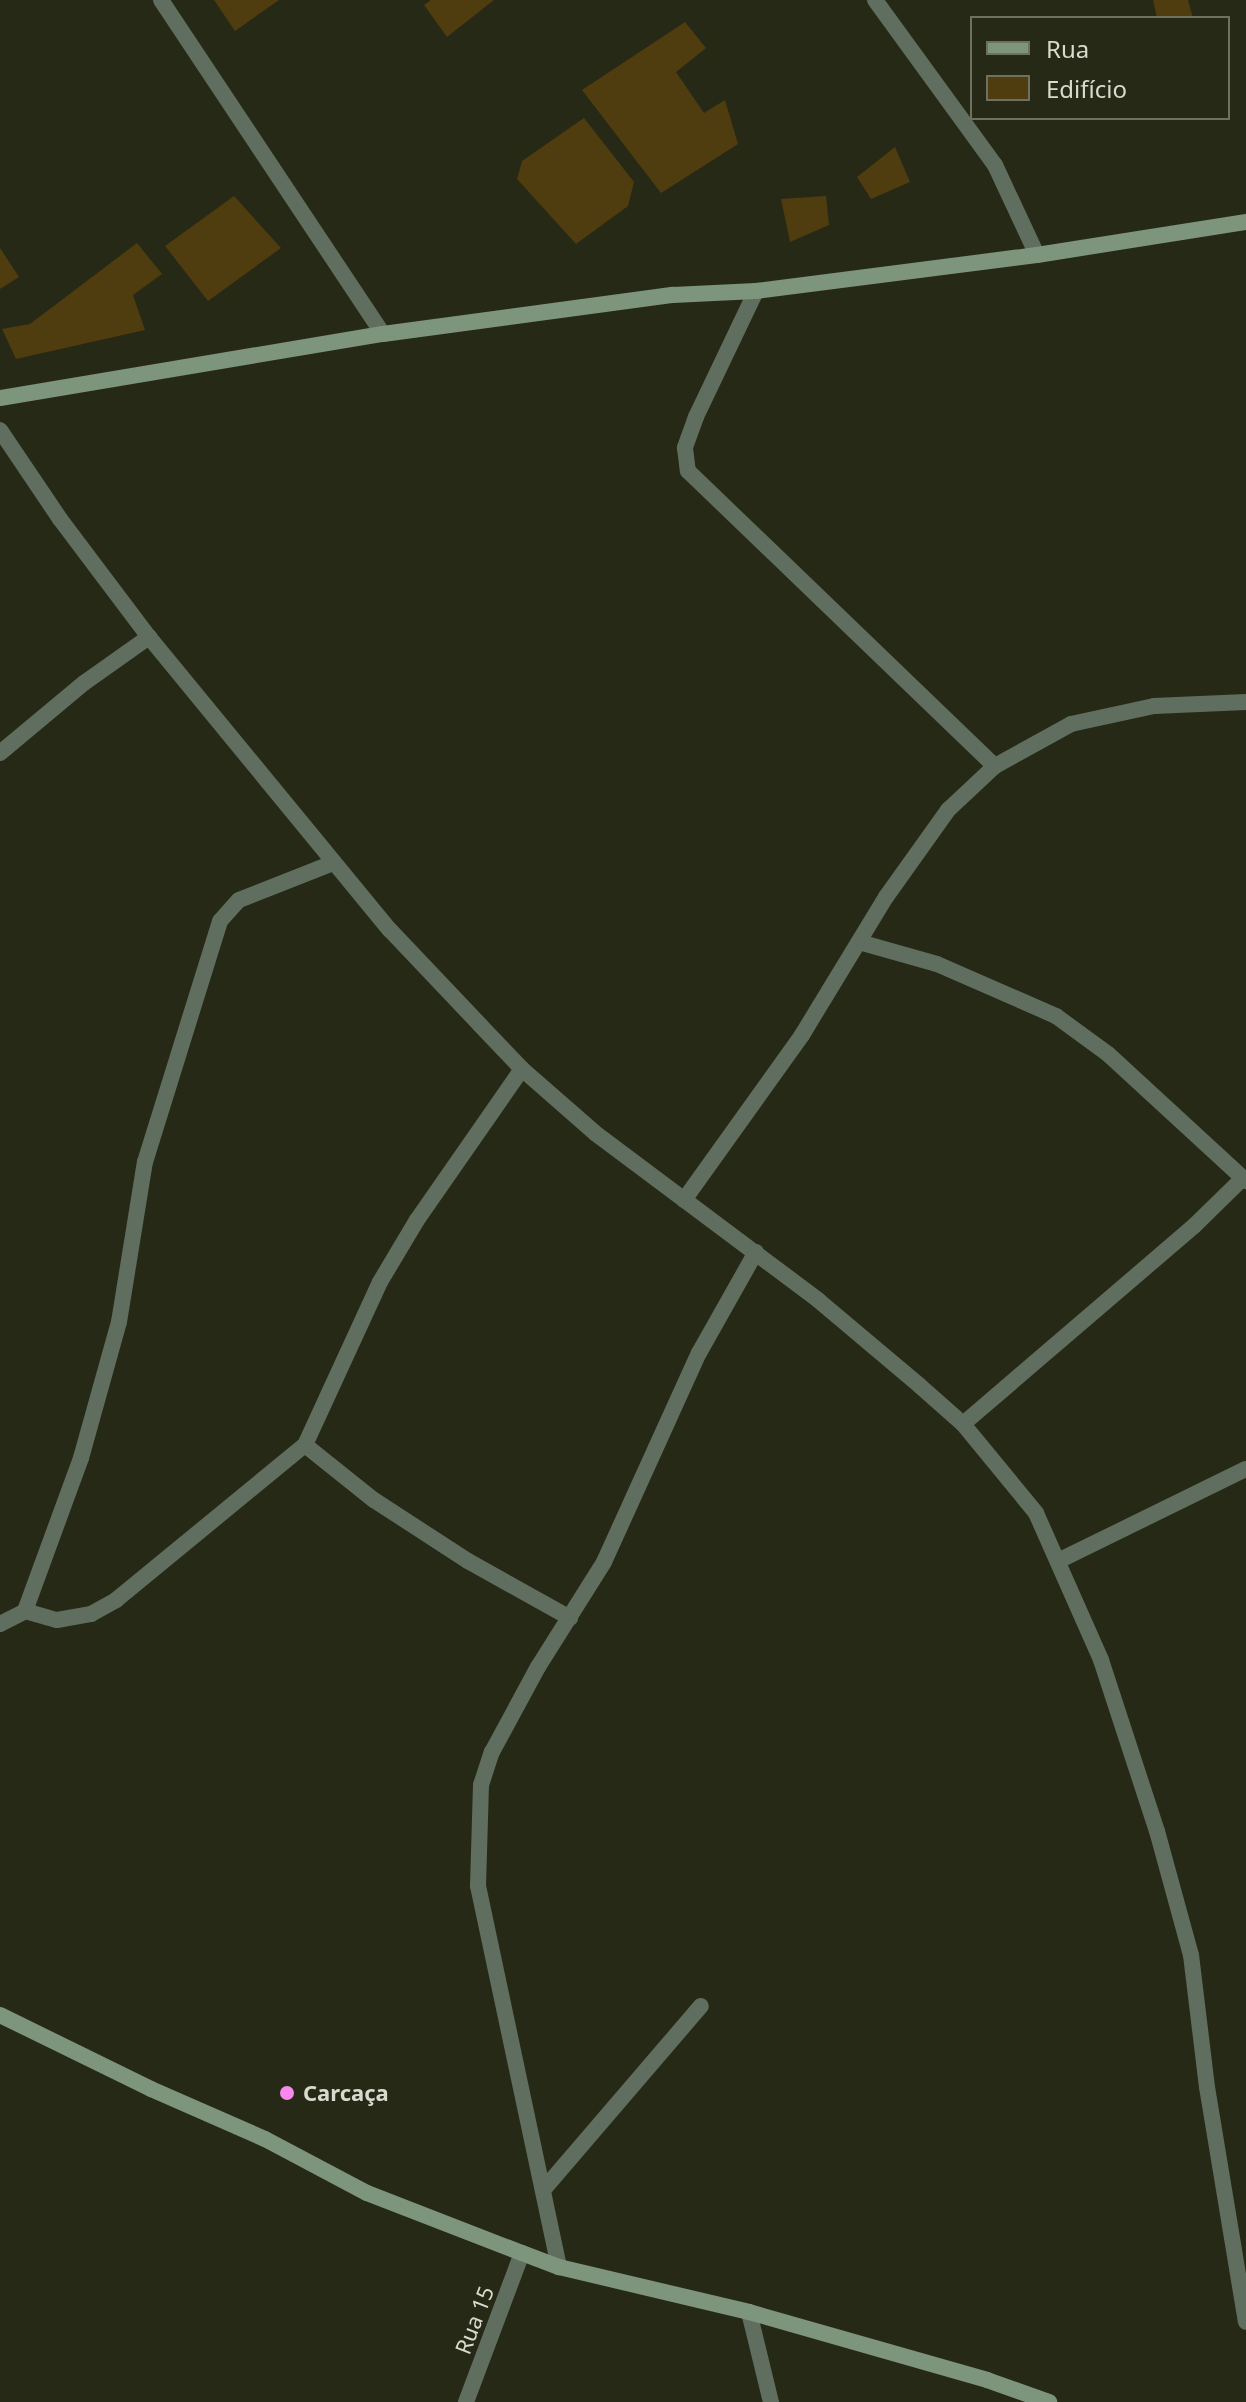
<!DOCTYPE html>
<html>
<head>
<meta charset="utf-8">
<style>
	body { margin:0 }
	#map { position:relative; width:1246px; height:2402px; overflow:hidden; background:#272917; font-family:"Noto Sans",sans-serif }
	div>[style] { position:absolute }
	.building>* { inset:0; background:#4f3c0f }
	.street>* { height:16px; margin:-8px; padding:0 8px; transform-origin:8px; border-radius:8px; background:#5f6e5e }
	.secondary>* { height:16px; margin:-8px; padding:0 8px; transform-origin:8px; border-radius:8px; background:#7e957d }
	.dots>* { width:22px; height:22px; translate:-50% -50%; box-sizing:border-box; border:4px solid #272917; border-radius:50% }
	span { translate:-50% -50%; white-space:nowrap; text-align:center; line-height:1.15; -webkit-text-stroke:8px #272917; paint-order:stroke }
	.poi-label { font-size:22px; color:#d8dace; font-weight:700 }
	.left { translate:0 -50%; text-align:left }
	.street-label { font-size:22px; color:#d8dace }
	.legend { position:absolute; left:970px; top:16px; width:260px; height:104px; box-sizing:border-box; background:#272917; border:2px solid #6e7060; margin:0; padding:10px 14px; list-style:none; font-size:24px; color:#d8dace }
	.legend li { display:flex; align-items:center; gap:16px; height:40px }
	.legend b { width:40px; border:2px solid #6e7060 }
</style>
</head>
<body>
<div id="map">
	<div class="building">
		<i style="clip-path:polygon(214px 0,279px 0,235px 31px)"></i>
		<i style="clip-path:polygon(431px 0,494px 0,447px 37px,424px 5px)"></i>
		<i style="clip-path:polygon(1153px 0,1188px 0,1193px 18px,1157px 18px)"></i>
		<i style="clip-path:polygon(685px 22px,706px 48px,676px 72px,704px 113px,725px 100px,738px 144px,661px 193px,582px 90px)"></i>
		<i style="clip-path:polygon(584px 118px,634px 182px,628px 206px,576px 244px,517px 179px,522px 161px)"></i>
		<i style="clip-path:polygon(895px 147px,910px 182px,871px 199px,857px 177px)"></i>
		<i style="clip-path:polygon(234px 196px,281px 248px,208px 301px,165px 246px)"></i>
		<i style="clip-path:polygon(826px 196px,829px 225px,790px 242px,781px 199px)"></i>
		<i style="clip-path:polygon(137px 243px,162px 274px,133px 295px,145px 330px,16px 359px,2px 329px,30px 324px)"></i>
		<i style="clip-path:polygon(0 248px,19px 277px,0 289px)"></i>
	</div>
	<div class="street">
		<i style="left:161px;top:0;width:401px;rotate:56.4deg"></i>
		<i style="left:875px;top:0;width:204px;rotate:54deg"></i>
		<i style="left:995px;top:165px;width:99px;rotate:65deg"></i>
		<i style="left:756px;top:291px;width:140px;rotate:115.5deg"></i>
		<i style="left:696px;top:417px;width:33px;rotate:110deg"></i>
		<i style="left:685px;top:448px;width:23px;rotate:83deg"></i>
		<i style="left:688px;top:471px;width:426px;rotate:43.9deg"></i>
		<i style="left:0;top:430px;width:107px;rotate:56deg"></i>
		<i style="left:60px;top:519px;width:148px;rotate:53deg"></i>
		<i style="left:149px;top:637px;width:379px;rotate:50.6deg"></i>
		<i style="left:390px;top:930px;width:131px;rotate:46.5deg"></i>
		<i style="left:480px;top:1025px;width:61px;rotate:46.3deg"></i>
		<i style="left:522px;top:1069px;width:97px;rotate:41.2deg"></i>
		<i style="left:595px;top:1133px;width:279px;rotate:36.8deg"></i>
		<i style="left:818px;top:1300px;width:133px;rotate:40.1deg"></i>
		<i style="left:920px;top:1386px;width:57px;rotate:41.5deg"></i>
		<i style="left:963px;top:1424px;width:115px;rotate:50.6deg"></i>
		<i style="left:1036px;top:1513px;width:161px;rotate:66.1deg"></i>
		<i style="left:1101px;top:1660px;width:180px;rotate:71.9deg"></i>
		<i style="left:1157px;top:1831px;width:129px;rotate:74.7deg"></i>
		<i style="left:1191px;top:1955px;width:133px;rotate:83.1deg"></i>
		<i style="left:1207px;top:2087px;width:238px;rotate:80.6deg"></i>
		<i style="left:0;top:753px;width:109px;rotate:-39.8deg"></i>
		<i style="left:84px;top:683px;width:80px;rotate:-35.3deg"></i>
		<i style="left:859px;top:942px;width:81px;rotate:15.8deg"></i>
		<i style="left:937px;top:964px;width:130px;rotate:23.6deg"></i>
		<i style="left:1056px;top:1016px;width:64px;rotate:36.2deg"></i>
		<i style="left:1108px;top:1054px;width:188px;rotate:42.6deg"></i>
		<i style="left:684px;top:1200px;width:203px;rotate:-54.4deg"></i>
		<i style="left:802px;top:1035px;width:162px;rotate:-58.7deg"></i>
		<i style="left:886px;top:897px;width:107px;rotate:-54.5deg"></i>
		<i style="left:948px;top:810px;width:64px;rotate:-43.1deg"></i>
		<i style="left:995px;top:766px;width:87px;rotate:-28.9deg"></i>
		<i style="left:1071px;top:724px;width:85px;rotate:-12.2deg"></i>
		<i style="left:1154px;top:706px;width:92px;rotate:-2.5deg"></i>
		<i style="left:963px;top:1424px;width:304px;rotate:-40.6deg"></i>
		<i style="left:1194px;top:1226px;width:67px;rotate:-44.4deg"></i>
		<i style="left:305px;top:1445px;width:88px;rotate:38.6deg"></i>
		<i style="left:374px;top:1500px;width:112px;rotate:33deg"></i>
		<i style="left:468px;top:1561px;width:117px;rotate:29.2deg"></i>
		<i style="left:1058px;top:1561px;width:209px;rotate:-26.1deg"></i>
		<i style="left:25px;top:1611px;width:33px;rotate:16deg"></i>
		<i style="left:57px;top:1620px;width:35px;rotate:-10deg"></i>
		<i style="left:91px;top:1614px;width:29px;rotate:-29deg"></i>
		<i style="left:116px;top:1600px;width:244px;rotate:-39.4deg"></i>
		<i style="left:305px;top:1445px;width:179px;rotate:-65.3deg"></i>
		<i style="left:380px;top:1282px;width:72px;rotate:-59.2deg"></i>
		<i style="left:417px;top:1220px;width:184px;rotate:-55.2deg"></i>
		<i style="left:0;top:1624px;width:28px;rotate:-27deg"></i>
		<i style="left:25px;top:1611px;width:163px;rotate:-69.9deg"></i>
		<i style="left:81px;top:1458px;width:141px;rotate:-74.4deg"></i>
		<i style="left:119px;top:1322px;width:162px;rotate:-80.8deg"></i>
		<i style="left:145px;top:1162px;width:252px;rotate:-72.7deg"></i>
		<i style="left:220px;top:921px;width:28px;rotate:-48deg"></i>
		<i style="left:239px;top:900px;width:101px;rotate:-21.5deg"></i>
		<i style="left:544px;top:2189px;width:241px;rotate:-49.4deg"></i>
		<i style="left:559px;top:2267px;width:390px;rotate:-102deg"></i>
		<i style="left:478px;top:1886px;width:101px;rotate:-88.3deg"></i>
		<i style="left:481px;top:1785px;width:35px;rotate:-72deg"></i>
		<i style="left:492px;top:1752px;width:97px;rotate:-61.6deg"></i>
		<i style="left:538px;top:1667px;width:124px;rotate:-57.8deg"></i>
		<i style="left:604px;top:1562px;width:230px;rotate:-65.6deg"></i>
		<i style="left:699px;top:1353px;width:116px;rotate:-60.6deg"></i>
		<i style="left:749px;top:2312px;width:93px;rotate:76.3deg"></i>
		<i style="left:466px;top:2402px;width:159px;rotate:-69.4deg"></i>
	</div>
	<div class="secondary">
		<i style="left:0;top:398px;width:388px;rotate:-9.5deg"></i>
		<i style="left:383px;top:334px;width:293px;rotate:-7.7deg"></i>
		<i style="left:673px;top:295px;width:83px;rotate:-2.8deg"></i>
		<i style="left:756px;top:291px;width:283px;rotate:-7.3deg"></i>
		<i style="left:1037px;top:255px;width:212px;rotate:-9deg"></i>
		<i style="left:0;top:2015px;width:168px;rotate:26.1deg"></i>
		<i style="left:151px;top:2089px;width:124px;rotate:23.7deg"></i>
		<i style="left:265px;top:2139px;width:115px;rotate:27.9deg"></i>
		<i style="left:367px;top:2193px;width:166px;rotate:21.2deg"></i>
		<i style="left:522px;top:2253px;width:40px;rotate:21deg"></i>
		<i style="left:559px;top:2267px;width:195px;rotate:13.3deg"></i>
		<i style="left:749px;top:2312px;width:248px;rotate:15.9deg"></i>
		<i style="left:987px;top:2380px;width:66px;rotate:19.5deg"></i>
	</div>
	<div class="dots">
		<i style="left:287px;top:2093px;background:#f788ec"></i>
	</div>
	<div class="poi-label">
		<span class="left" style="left:303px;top:2093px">Carcaça</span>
	</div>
	<div class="street-label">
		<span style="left:474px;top:2320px;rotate:-69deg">Rua 15</span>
	</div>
	<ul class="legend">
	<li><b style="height:10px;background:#7e957d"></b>Rua</li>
	<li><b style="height:22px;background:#4f3c0f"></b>Edifício</li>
	</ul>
</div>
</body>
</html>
